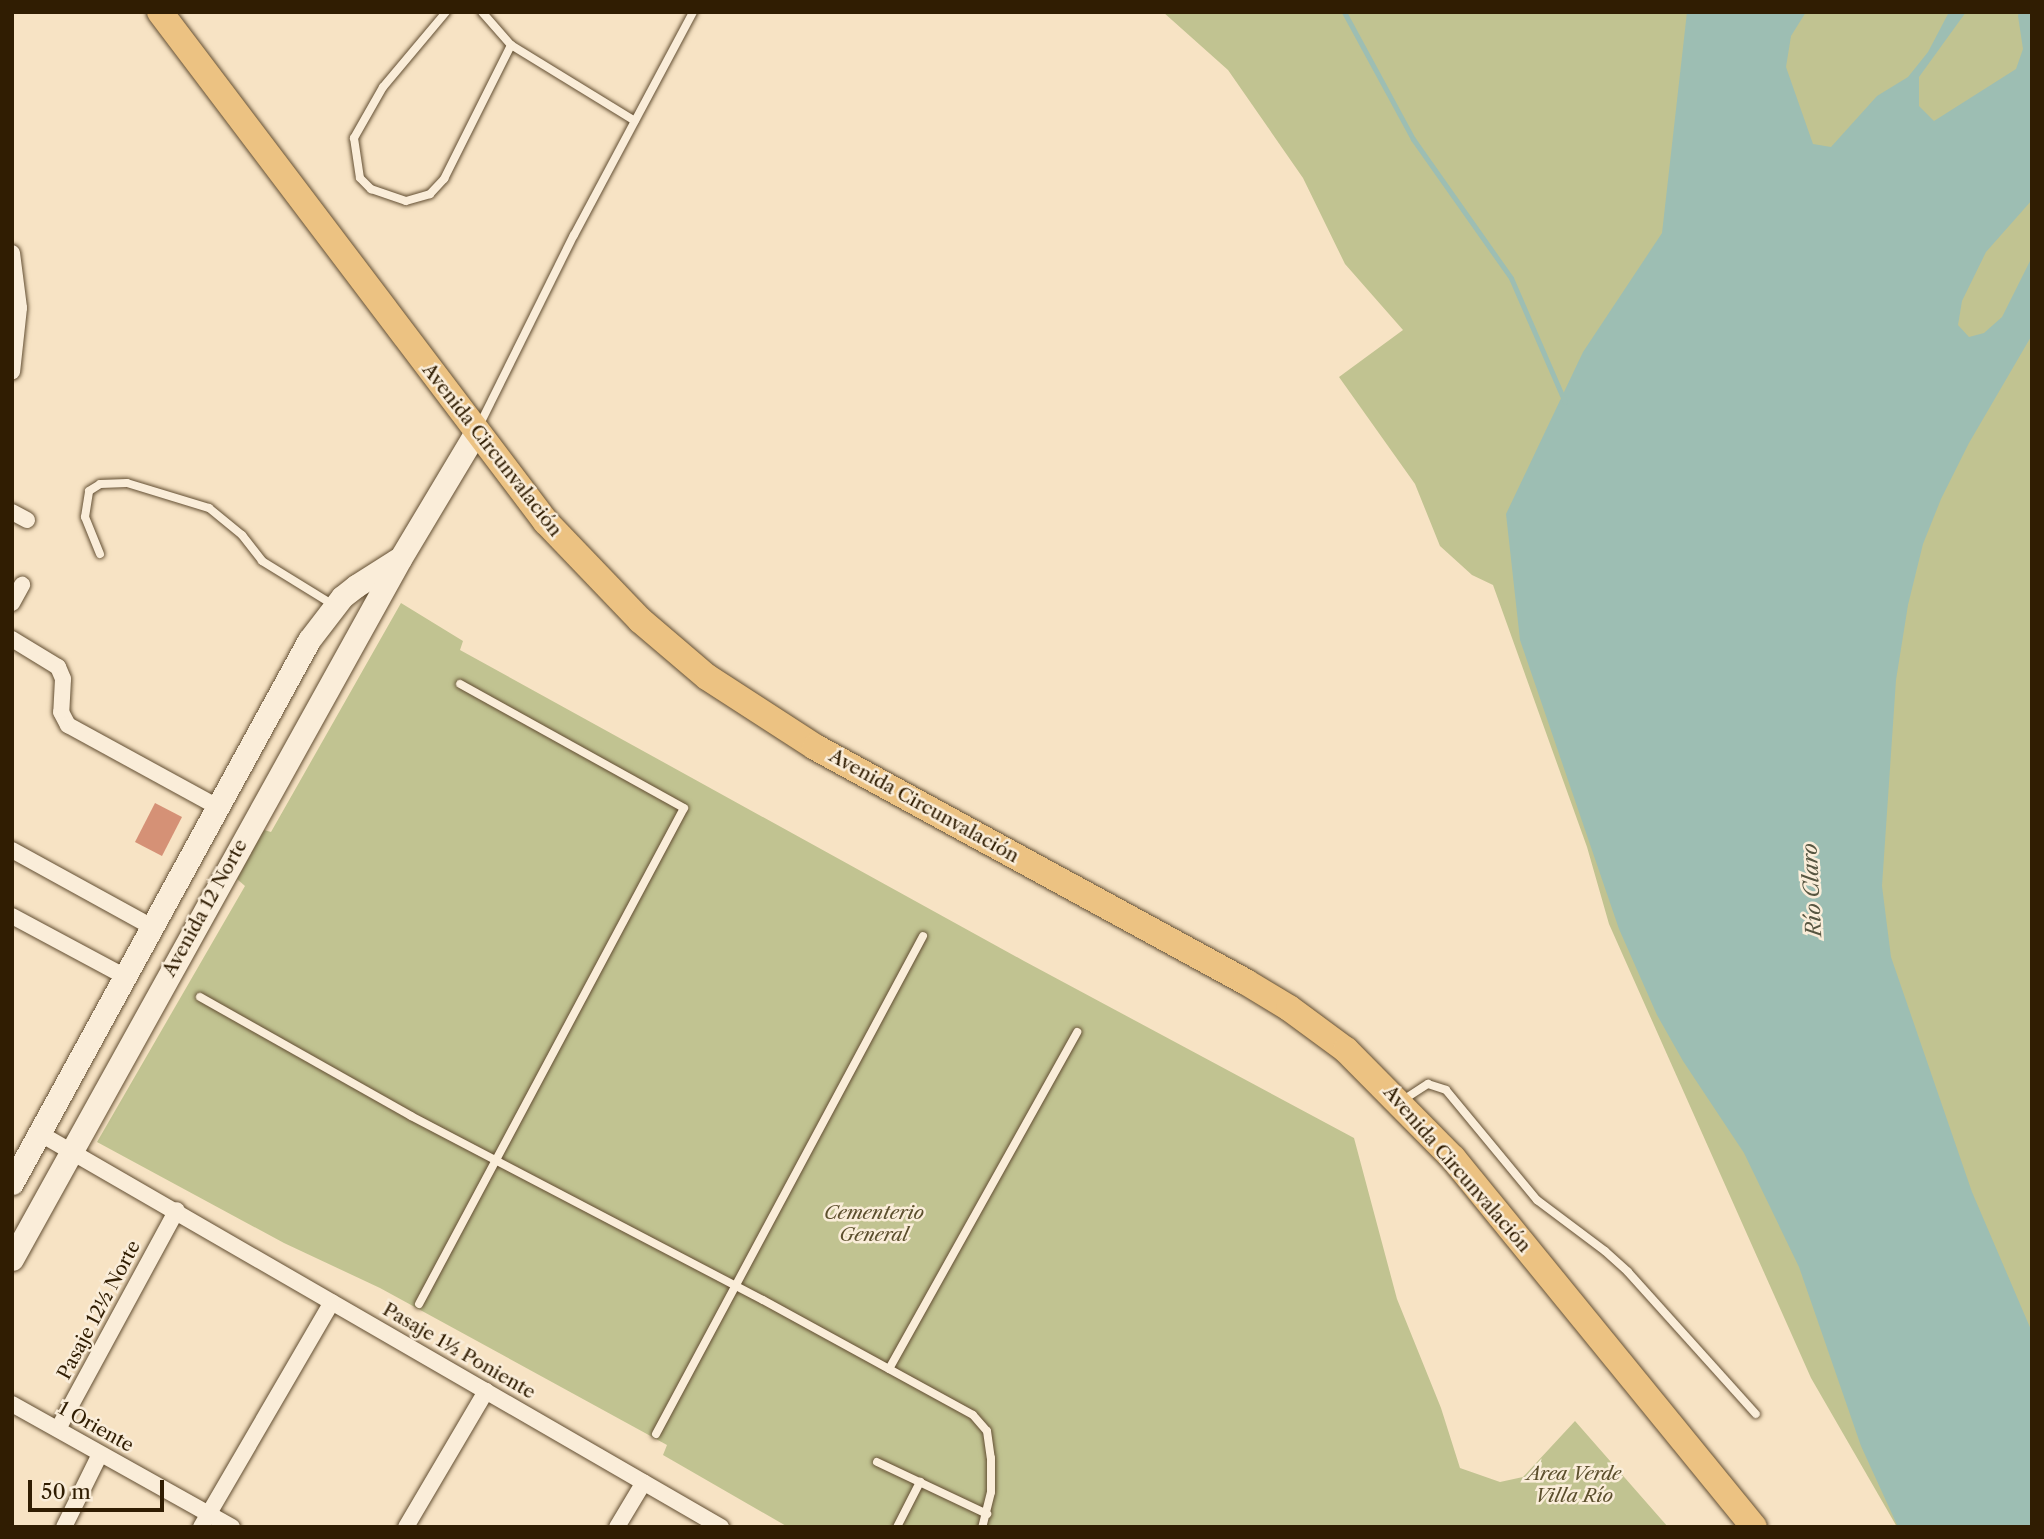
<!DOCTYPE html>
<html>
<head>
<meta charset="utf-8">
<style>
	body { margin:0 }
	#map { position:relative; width:2044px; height:1539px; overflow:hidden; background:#f7e3c4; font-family:"Libre Caslon Text",serif }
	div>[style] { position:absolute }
	.green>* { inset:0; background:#c1c391 }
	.water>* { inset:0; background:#9dbeb3 }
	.stream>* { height:5px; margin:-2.5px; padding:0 2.5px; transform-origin:2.5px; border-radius:2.5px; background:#9dbeb3 }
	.building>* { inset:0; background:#d59176 }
	.roads { filter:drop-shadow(0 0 2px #624e32) drop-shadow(0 0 2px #624e32) }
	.service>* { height:8px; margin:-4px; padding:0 4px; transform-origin:4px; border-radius:4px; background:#faedd9 }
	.minor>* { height:16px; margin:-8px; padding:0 8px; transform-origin:8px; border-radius:8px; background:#faedd9 }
	.secondary>* { height:23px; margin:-11.5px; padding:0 11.5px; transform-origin:11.5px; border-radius:11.5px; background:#faedd9 }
	.primary>* { height:26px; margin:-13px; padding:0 13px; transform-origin:13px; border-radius:13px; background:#ecc282 }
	span { translate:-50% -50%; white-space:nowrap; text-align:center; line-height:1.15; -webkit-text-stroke:5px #faedd9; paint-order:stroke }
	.street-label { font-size:19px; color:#301d02 }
	.park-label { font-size:19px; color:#5c4f2d; font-style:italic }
	.water-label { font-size:21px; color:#565540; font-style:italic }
	.frame { position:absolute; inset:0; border:14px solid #301d02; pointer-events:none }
	.scale { position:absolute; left:28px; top:1480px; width:136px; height:32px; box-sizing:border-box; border:4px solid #301d02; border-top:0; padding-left:9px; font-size:21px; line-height:24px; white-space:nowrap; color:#301d02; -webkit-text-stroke:5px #faedd9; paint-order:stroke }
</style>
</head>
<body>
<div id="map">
	<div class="green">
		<i style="clip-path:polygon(1163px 12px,2032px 12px,2032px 1527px,1897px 1527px,1811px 1378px,1609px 924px,1587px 847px,1493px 585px,1472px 575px,1440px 546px,1415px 484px,1339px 377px,1403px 330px,1345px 264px,1303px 178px,1228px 70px)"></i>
		<i style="clip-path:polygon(401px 603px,463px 641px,460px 650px,1024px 961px,1354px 1138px,1397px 1299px,1441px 1408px,1460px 1468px,1500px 1482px,1523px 1477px,1575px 1421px,1668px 1527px,788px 1527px,663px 1455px,667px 1445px,380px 1288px,284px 1243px,97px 1142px,245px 886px,237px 879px,264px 830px,271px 832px)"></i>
	</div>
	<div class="water">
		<i style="clip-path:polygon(1687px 12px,1806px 12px,1791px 36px,1786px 67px,1813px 144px,1831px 147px,1877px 96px,1908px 77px,1928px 52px,1949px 12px,1966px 12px,1919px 77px,1919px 106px,1934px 121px,2016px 69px,2023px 49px,2018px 16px,2019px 12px,2032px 12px,2032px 200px,1986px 252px,1962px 301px,1958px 325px,1969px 337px,1984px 333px,2002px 317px,2032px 257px,2032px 335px,1969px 443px,1941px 499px,1923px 544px,1908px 605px,1896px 680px,1882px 886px,1891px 957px,1972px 1192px,2032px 1332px,2032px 1527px,1898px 1527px,1861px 1446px,1799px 1267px,1744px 1153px,1683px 1061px,1657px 1015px,1619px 929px,1520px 640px,1506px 514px,1583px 352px,1662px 233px)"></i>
	</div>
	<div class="stream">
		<i style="left:1344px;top:12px;width:145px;rotate:61.5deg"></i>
		<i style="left:1413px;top:139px;width:170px;rotate:54.8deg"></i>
		<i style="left:1511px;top:278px;width:135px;rotate:66.5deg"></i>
	</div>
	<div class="building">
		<i style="clip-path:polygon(155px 803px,182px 817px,162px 856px,135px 842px)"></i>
	</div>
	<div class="roads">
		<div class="service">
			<i style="left:446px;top:12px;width:98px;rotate:130deg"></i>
			<i style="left:383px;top:87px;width:59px;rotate:119.6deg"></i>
			<i style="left:354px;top:138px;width:40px;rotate:81.5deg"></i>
			<i style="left:360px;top:178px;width:16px;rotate:45deg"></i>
			<i style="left:371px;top:189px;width:37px;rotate:19deg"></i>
			<i style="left:406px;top:201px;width:25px;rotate:-16deg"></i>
			<i style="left:430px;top:194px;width:21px;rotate:-47deg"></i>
			<i style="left:444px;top:179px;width:150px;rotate:-63.4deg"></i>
			<i style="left:482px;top:12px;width:44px;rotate:48.7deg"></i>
			<i style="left:511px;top:45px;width:145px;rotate:31.5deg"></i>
			<i style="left:479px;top:426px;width:213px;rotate:-63.6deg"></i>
			<i style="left:574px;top:235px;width:253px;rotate:-61.9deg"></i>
			<i style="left:100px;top:554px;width:40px;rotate:-112deg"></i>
			<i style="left:85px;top:517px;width:26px;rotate:-81deg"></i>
			<i style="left:89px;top:491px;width:13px;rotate:-32deg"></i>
			<i style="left:100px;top:484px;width:27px;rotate:-2deg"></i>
			<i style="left:127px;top:483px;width:86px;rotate:17deg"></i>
			<i style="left:209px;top:508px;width:43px;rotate:39.3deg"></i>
			<i style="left:242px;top:535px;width:33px;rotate:52deg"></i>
			<i style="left:262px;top:561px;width:82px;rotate:31.6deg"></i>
			<i style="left:200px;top:997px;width:242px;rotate:29.4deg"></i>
			<i style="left:411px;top:1116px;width:397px;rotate:27.6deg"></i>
			<i style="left:763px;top:1300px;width:239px;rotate:28.7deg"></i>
			<i style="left:973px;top:1415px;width:21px;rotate:49deg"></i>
			<i style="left:987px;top:1431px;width:27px;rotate:82deg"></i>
			<i style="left:991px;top:1458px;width:34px;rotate:90deg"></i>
			<i style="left:991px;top:1492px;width:36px;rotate:104deg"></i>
			<i style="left:1403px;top:1100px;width:30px;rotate:-33deg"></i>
			<i style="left:1428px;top:1084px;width:19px;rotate:18deg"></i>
			<i style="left:1446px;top:1090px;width:143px;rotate:50.4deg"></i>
			<i style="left:1537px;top:1200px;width:85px;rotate:36.9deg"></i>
			<i style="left:1605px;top:1251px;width:31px;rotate:42deg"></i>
			<i style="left:1628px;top:1272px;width:191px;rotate:48deg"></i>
			<i style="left:419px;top:1304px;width:562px;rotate:-61.89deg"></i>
			<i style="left:684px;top:808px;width:256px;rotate:-151deg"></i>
			<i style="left:889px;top:1369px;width:386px;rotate:-60.8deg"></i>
			<i style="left:656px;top:1434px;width:565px;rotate:-61.8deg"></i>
			<i style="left:877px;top:1462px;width:122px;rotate:25.3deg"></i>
			<i style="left:897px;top:1527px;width:51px;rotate:-62.9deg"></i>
		</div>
		<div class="minor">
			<i style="left:12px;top:253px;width:55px;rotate:82.7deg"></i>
			<i style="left:19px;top:308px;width:64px;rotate:96.2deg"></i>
			<i style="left:12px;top:512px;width:17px;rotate:28deg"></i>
			<i style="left:12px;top:603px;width:21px;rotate:-61deg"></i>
			<i style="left:12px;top:639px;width:54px;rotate:31.3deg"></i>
			<i style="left:58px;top:667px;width:13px;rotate:67deg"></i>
			<i style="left:63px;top:679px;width:33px;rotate:93deg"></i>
			<i style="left:61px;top:712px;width:15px;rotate:62deg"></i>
			<i style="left:68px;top:725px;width:169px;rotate:28.7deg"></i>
			<i style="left:12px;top:850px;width:158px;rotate:28.8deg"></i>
			<i style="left:12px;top:916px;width:127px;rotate:28.2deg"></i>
			<i style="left:39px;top:1133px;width:788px;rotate:30.02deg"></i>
			<i style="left:12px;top:1404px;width:252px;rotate:29.2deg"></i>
			<i style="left:58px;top:1429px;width:249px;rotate:-61.5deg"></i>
			<i style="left:64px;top:1527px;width:81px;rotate:-63.7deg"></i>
			<i style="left:201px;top:1527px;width:260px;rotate:-59.8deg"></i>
			<i style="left:406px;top:1527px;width:158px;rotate:-59.5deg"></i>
			<i style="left:617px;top:1527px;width:52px;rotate:-59deg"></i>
		</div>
		<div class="secondary">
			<i style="left:12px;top:1183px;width:619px;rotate:-61.32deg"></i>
			<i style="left:309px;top:640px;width:54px;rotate:-52.5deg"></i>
			<i style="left:342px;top:597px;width:18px;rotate:-38deg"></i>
			<i style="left:356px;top:586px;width:49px;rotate:-32.4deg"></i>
			<i style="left:12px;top:1259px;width:800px;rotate:-61deg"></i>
			<i style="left:400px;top:559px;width:148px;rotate:-59.1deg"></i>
		</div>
		<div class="primary">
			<i style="left:160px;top:12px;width:640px;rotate:52.88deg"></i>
			<i style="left:546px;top:522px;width:136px;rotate:46.2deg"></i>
			<i style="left:640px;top:620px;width:88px;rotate:40.4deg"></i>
			<i style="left:707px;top:677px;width:129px;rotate:32.9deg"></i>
			<i style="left:815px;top:747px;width:491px;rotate:28.6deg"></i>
			<i style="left:1246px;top:982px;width:50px;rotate:31.2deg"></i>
			<i style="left:1289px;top:1008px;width:71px;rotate:36.4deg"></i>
			<i style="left:1346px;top:1050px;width:152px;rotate:45.3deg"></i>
			<i style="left:1453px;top:1158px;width:476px;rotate:50.8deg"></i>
		</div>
	</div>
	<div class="street-label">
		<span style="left:492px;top:450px;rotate:52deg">Avenida Circunvalación</span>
		<span style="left:924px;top:806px;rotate:29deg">Avenida Circunvalación</span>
		<span style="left:205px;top:908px;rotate:-61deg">Avenida 12 Norte</span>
		<span style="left:1457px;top:1169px;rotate:49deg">Avenida Circunvalación</span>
		<span style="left:99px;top:1310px;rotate:-62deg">Pasaje 12½ Norte</span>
		<span style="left:459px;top:1351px;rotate:30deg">Pasaje 1½ Poniente</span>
		<span style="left:96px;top:1427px;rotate:29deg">1 Oriente</span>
	</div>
	<div class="park-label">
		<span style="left:874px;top:1224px">Cementerio<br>General</span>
		<span style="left:1574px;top:1485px">Area Verde<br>Villa Río</span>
	</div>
	<div class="water-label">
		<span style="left:1812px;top:890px;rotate:-93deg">Río Claro</span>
	</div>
	<div class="frame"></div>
	<div class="scale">50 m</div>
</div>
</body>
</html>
